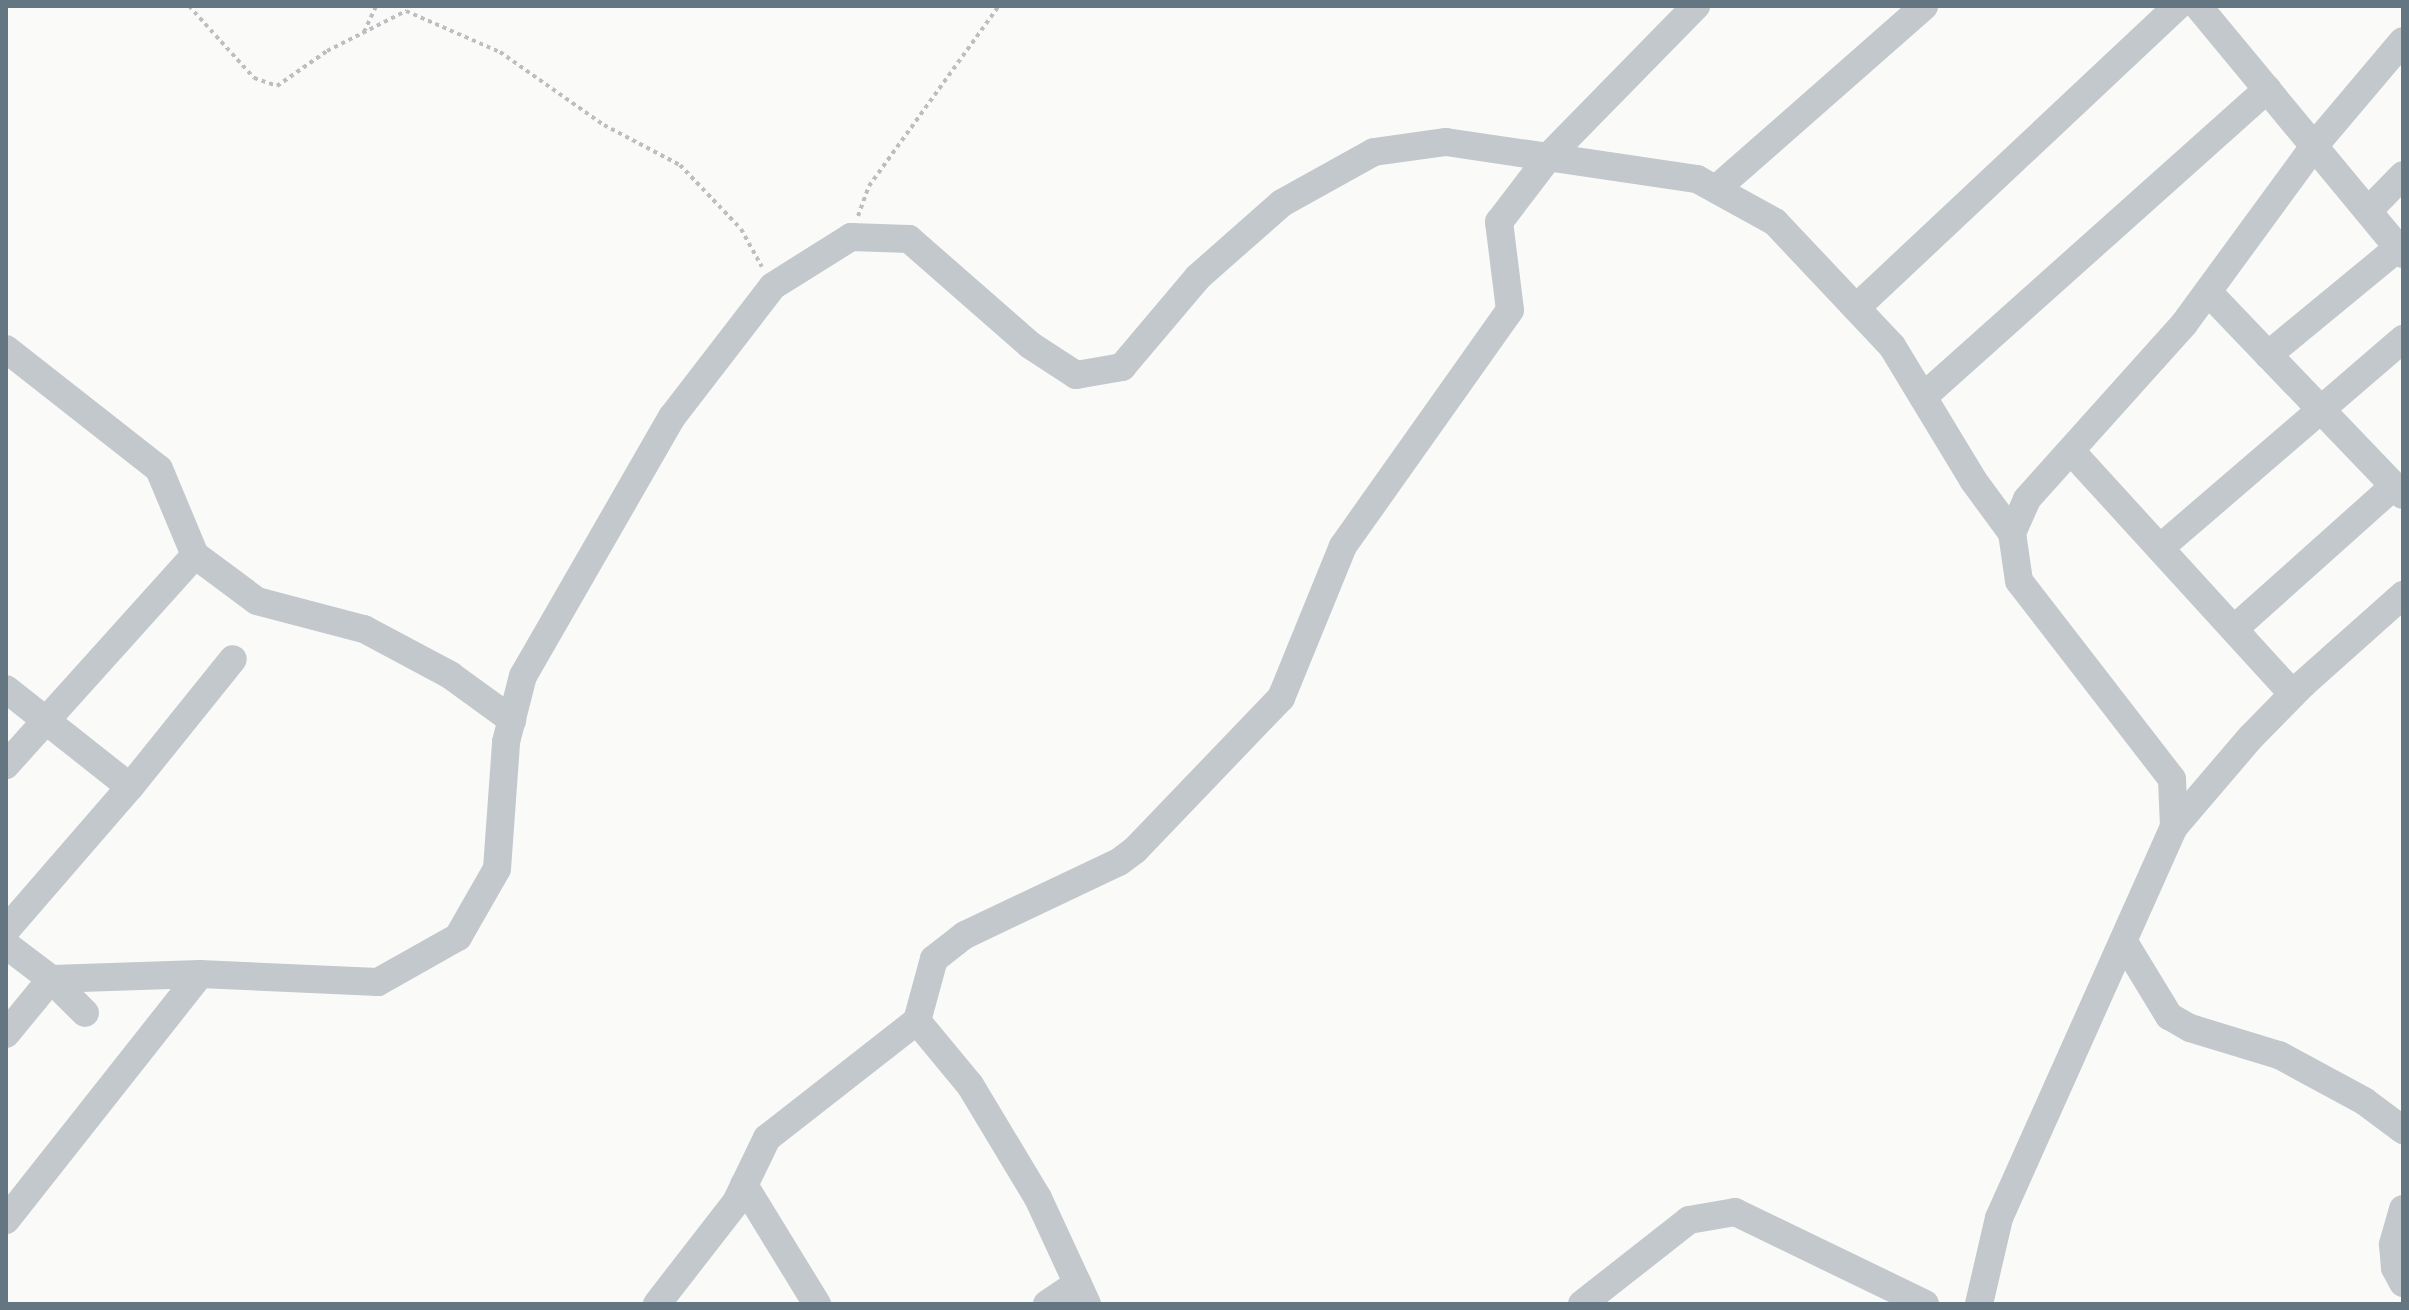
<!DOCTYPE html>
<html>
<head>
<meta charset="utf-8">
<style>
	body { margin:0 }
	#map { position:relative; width:2409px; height:1310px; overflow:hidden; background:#fafaf8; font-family:Manrope,sans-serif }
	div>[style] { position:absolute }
	.path>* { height:4px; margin-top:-2px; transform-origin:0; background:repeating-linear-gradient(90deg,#bbbfc2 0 4px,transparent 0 8px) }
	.minor>* { height:28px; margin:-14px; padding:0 14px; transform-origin:14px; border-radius:14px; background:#c3c8cc }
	span { translate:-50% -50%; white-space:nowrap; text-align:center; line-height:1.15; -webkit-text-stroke:8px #fff; paint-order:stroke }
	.frame { position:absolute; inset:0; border:8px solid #657683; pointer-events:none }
</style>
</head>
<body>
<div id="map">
	<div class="path">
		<i style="left:189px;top:6px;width:97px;rotate:47.9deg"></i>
		<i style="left:254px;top:78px;width:24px;rotate:19deg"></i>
		<i style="left:277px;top:86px;width:61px;rotate:-35deg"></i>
		<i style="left:327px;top:51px;width:89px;rotate:-26.9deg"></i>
		<i style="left:406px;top:11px;width:103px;rotate:23.6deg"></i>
		<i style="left:500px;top:52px;width:127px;rotate:35.1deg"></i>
		<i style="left:604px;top:125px;width:86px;rotate:27.8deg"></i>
		<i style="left:680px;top:165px;width:88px;rotate:46.4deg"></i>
		<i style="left:741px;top:229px;width:43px;rotate:61.1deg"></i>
		<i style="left:364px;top:32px;width:29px;rotate:-65deg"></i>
		<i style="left:858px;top:216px;width:32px;rotate:-70deg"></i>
		<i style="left:869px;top:186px;width:222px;rotate:-54.2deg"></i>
	</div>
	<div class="minor">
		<i style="left:2198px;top:6px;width:322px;rotate:50.4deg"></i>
		<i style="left:1716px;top:189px;width:277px;rotate:-41.3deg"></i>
		<i style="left:2368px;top:211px;width:50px;rotate:-45.8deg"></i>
		<i style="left:2208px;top:292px;width:281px;rotate:46.2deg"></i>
		<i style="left:1856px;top:308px;width:441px;rotate:-43.2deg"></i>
		<i style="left:6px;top:349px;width:194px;rotate:38.1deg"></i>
		<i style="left:159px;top:469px;width:93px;rotate:67.3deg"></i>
		<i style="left:195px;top:555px;width:283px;rotate:132deg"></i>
		<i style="left:2268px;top:355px;width:168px;rotate:-39.5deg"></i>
		<i style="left:1923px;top:397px;width:462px;rotate:-41.8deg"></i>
		<i style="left:2071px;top:451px;width:329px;rotate:47.6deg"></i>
		<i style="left:2160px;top:548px;width:321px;rotate:-40.7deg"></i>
		<i style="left:195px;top:555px;width:77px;rotate:36.6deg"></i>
		<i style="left:257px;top:601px;width:111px;rotate:14.7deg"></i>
		<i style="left:364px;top:629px;width:98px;rotate:28.1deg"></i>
		<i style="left:450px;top:675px;width:77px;rotate:36deg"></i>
		<i style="left:2234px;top:629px;width:215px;rotate:-41.8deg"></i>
		<i style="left:6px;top:689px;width:158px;rotate:38.3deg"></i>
		<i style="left:2174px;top:827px;width:118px;rotate:-49.5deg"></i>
		<i style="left:2251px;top:737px;width:74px;rotate:-45.5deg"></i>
		<i style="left:2303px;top:684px;width:134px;rotate:-41.7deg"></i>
		<i style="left:6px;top:930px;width:189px;rotate:-49.1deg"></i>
		<i style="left:130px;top:787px;width:164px;rotate:-51.2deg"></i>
		<i style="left:2124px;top:942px;width:87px;rotate:58.7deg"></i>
		<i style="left:2169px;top:1016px;width:24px;rotate:30deg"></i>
		<i style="left:2190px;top:1028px;width:93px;rotate:16.9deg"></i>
		<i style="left:2279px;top:1055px;width:97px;rotate:28.4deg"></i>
		<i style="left:2364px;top:1101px;width:49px;rotate:36.6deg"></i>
		<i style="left:6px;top:945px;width:56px;rotate:37.1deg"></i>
		<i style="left:51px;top:979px;width:48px;rotate:45deg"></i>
		<i style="left:917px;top:1021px;width:83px;rotate:50.4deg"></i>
		<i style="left:970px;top:1085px;width:132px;rotate:59deg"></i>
		<i style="left:1038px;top:1198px;width:117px;rotate:65.2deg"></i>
		<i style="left:6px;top:1034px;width:71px;rotate:-50.7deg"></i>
		<i style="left:51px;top:979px;width:149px;rotate:-1.9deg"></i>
		<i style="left:744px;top:1185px;width:140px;rotate:58.5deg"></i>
		<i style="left:2403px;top:1209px;width:37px;rotate:106deg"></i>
		<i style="left:2393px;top:1245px;width:23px;rotate:85deg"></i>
		<i style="left:2395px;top:1268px;width:17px;rotate:62deg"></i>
		<i style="left:6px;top:1220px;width:313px;rotate:-51.7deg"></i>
		<i style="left:200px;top:974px;width:178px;rotate:2.6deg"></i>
		<i style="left:378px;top:982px;width:92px;rotate:-29.4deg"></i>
		<i style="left:458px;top:937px;width:78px;rotate:-60.2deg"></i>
		<i style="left:497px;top:869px;width:127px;rotate:-85.9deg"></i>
		<i style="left:506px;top:742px;width:68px;rotate:-75.6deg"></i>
		<i style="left:523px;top:676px;width:299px;rotate:-60.1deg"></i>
		<i style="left:672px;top:417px;width:165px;rotate:-52.4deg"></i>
		<i style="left:773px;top:286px;width:92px;rotate:-32.1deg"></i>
		<i style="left:851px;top:237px;width:58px;rotate:2deg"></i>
		<i style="left:909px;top:239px;width:161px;rotate:41.2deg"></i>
		<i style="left:1030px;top:345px;width:55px;rotate:33.1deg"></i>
		<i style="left:1076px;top:375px;width:47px;rotate:-9.9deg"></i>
		<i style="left:1122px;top:367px;width:118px;rotate:-49.8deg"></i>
		<i style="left:1198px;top:277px;width:112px;rotate:-41.4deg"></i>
		<i style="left:1282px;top:203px;width:105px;rotate:-29deg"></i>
		<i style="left:1374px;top:152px;width:73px;rotate:-7.9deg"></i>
		<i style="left:1446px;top:142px;width:254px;rotate:8.4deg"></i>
		<i style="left:1697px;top:179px;width:89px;rotate:28.9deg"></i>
		<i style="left:1775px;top:222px;width:170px;rotate:46.7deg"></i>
		<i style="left:1892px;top:346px;width:157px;rotate:58.8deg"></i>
		<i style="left:1973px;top:480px;width:66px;rotate:53.7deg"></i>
		<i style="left:657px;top:1304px;width:129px;rotate:-52.2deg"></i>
		<i style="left:736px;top:1202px;width:71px;rotate:-64.2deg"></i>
		<i style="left:767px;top:1138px;width:190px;rotate:-38deg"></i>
		<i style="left:917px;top:1021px;width:64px;rotate:-74.7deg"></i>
		<i style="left:934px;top:959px;width:39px;rotate:-38deg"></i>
		<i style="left:965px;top:935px;width:170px;rotate:-25.4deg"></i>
		<i style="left:1119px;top:862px;width:20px;rotate:-37deg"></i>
		<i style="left:1135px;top:850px;width:211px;rotate:-46.2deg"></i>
		<i style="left:1281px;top:698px;width:164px;rotate:-67.8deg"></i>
		<i style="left:1343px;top:546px;width:289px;rotate:-54.7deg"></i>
		<i style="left:1510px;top:310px;width:89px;rotate:-97.1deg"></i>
		<i style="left:1499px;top:222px;width:84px;rotate:-52.7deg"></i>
		<i style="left:1550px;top:155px;width:209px;rotate:-45.6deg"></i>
		<i style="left:1047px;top:1304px;width:37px;rotate:-34deg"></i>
		<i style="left:1582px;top:1304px;width:136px;rotate:-38.1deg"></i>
		<i style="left:1689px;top:1220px;width:47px;rotate:-9.9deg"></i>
		<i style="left:1735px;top:1212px;width:211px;rotate:25.8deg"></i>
		<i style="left:1979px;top:1304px;width:88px;rotate:-76.9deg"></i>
		<i style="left:1999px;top:1218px;width:428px;rotate:-65.9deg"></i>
		<i style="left:2174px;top:827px;width:48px;rotate:-92.4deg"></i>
		<i style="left:2172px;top:779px;width:250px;rotate:-127.7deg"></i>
		<i style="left:2019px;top:581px;width:49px;rotate:-98.3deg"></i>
		<i style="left:2012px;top:533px;width:37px;rotate:-66deg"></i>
		<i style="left:2027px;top:499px;width:235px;rotate:-48.1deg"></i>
		<i style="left:2184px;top:324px;width:222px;rotate:-53.8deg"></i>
		<i style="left:2315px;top:145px;width:136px;rotate:-49.8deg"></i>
	</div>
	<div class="frame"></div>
</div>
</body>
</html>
